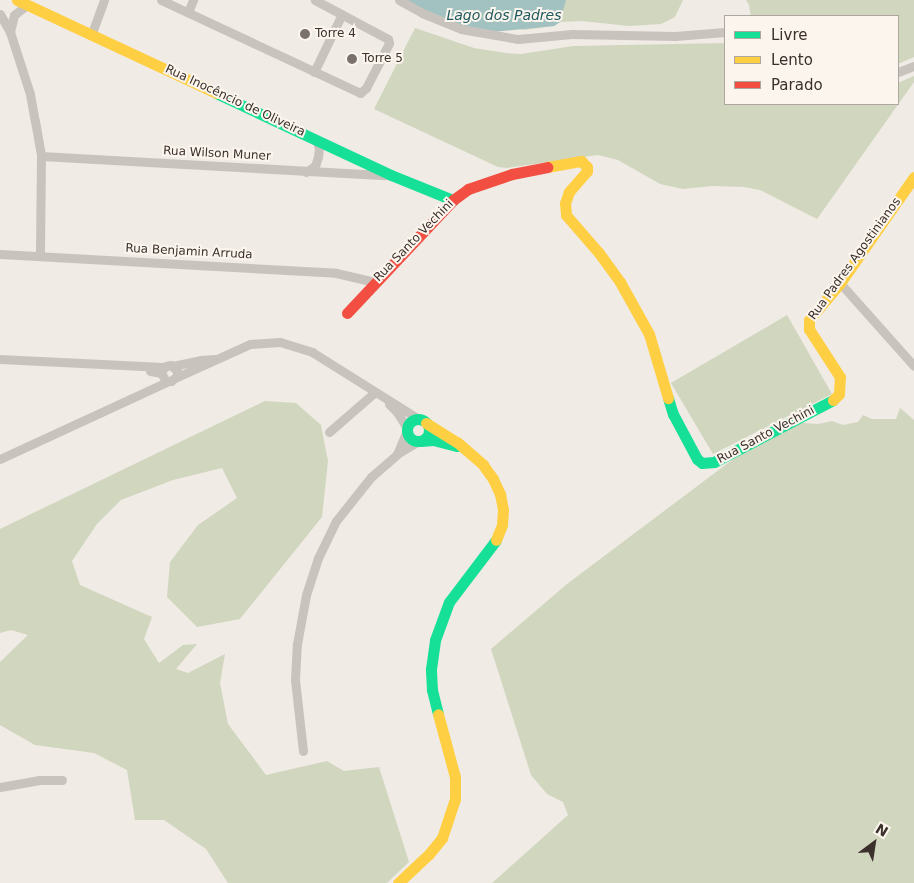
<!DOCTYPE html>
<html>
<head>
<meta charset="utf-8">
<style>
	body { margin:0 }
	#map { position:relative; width:914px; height:883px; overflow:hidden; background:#f0ebe5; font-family:"DejaVu Sans",sans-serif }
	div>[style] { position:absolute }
	.green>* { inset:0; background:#d1d6bf }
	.water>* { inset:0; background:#a1c2c1 }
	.street>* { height:9px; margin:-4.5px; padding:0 4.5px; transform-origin:4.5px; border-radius:4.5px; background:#c9c3be }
	.fast>* { height:11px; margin:-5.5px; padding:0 5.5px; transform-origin:5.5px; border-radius:5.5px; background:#16e098 }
	.fast>.ring { margin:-5.5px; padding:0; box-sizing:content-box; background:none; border:11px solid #16e098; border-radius:50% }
	.slow>* { height:11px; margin:-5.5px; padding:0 5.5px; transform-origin:5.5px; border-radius:5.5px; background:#ffcf43 }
	.jam>* { height:11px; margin:-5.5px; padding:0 5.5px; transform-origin:5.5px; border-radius:5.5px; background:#f24e42 }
	.dots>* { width:14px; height:14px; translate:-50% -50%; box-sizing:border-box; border:2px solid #fbf5ee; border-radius:50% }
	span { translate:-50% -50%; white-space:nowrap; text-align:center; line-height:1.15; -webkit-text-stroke:4px #fbf5ee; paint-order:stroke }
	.poi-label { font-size:12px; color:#3b302b }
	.left { translate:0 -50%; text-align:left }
	.street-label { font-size:12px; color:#3b302b }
	.water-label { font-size:14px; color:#1f5a5e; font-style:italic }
	.legend { position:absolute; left:724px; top:15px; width:175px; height:90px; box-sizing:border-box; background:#fbf5ee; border:1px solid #aea6a0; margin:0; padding:6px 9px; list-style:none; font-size:15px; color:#3b302b }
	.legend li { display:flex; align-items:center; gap:10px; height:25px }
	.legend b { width:25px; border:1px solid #aea6a0 }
	.north { position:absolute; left:849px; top:818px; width:50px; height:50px; -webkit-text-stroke:4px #fbf5ee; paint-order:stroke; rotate:31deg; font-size:14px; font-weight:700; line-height:20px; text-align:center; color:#3b302b }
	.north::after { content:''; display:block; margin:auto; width:18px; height:22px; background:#3b302b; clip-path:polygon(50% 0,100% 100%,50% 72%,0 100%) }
</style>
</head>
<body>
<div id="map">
	<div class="green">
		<i style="clip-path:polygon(399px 0,683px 0,675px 17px,661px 24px,629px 26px,581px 21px,560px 22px,554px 26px,524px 30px)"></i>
		<i style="clip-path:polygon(746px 0,914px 0,914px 57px,898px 64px,898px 16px,751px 16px,749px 5px)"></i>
		<i style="clip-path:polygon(415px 28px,474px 48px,506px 53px,521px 54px,573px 46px,725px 43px,725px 104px,898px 104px,898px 83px,914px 76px,914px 82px,817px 219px,760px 190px,744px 187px,712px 186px,683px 189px,660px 184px,618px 160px,598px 155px,507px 168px,498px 167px,374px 109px)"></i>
		<i style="clip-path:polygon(787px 315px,832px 394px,713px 454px,671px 383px)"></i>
		<i style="clip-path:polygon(265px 401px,296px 403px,321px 425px,328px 461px,322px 517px,240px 619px,197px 627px,167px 597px,170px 562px,198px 525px,237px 498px,222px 468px,173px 480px,121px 500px,97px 524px,72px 561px,80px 585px,152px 617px,144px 639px,159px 663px,183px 645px,197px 644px,176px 669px,188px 673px,225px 654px,220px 683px,228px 724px,266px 775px,327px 761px,344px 771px,379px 767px,409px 862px,387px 883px,228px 883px,206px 849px,164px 820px,135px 820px,127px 770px,94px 753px,35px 745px,0 725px,0 662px,28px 635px,11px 630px,0 633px,0 529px)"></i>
		<i style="clip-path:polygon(900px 408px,914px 420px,914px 883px,492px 883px,568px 815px,563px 802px,547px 794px,531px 775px,491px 649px,567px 584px,752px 445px,791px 422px,818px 424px,832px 421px,843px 425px,858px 422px,863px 415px,872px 419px,896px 419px)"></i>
	</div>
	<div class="water">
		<i style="clip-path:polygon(399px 0,566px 0,560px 22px,554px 26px,492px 32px,461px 27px)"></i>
	</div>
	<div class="street">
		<i style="left:161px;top:0;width:220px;rotate:25deg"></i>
		<i style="left:360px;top:93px;width:8px;rotate:-40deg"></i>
		<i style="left:366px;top:88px;width:42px;rotate:-62.8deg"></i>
		<i style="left:385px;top:51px;width:9px;rotate:-63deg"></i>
		<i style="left:389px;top:43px;width:4px;rotate:-104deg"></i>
		<i style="left:388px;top:39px;width:83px;rotate:-151.9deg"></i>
		<i style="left:399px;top:0;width:26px;rotate:29deg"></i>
		<i style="left:422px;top:13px;width:42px;rotate:22.3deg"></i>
		<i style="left:461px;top:29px;width:58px;rotate:10deg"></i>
		<i style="left:518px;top:39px;width:54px;rotate:-5.3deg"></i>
		<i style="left:572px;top:34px;width:103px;rotate:1.1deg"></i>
		<i style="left:675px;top:36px;width:50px;rotate:-4.6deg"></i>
		<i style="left:188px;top:12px;width:13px;rotate:-67deg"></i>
		<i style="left:0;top:14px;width:21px;rotate:61deg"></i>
		<i style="left:10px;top:32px;width:65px;rotate:72.1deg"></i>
		<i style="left:30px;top:94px;width:27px;rotate:80deg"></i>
		<i style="left:35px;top:121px;width:36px;rotate:80deg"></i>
		<i style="left:41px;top:156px;width:100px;rotate:90.6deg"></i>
		<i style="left:10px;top:32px;width:17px;rotate:-77deg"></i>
		<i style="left:14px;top:15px;width:16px;rotate:-38deg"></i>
		<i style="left:92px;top:33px;width:35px;rotate:-70deg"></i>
		<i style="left:314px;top:72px;width:64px;rotate:-64.2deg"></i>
		<i style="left:898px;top:72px;width:17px;rotate:-21deg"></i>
		<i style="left:41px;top:156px;width:345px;rotate:3.2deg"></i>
		<i style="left:306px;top:172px;width:11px;rotate:-34deg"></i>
		<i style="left:315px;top:166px;width:9px;rotate:-72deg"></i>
		<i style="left:318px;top:157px;width:9px;rotate:-84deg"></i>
		<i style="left:319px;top:148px;width:9px;rotate:-108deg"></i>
		<i style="left:0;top:254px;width:337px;rotate:3.2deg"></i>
		<i style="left:336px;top:273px;width:40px;rotate:13deg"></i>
		<i style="left:840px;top:283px;width:111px;rotate:48.3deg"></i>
		<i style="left:0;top:359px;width:163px;rotate:2.8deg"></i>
		<i style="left:173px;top:366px;width:29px;rotate:-12deg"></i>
		<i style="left:201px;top:360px;width:13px;rotate:-4deg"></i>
		<i style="left:150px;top:371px;width:11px;rotate:10deg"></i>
		<i style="left:161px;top:373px;width:9px;rotate:58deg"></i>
		<i style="left:166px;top:381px;width:5px"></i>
		<i style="left:171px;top:381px;width:8px;rotate:-40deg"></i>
		<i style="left:177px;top:376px;width:5px;rotate:-90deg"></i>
		<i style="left:177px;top:371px;width:8px;rotate:-135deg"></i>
		<i style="left:171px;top:365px;width:5px;rotate:169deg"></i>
		<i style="left:166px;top:366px;width:7px;rotate:135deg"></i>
		<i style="left:175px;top:378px;width:82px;rotate:-24.4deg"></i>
		<i style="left:250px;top:344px;width:30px;rotate:-4deg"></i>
		<i style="left:280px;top:342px;width:34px;rotate:17deg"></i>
		<i style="left:312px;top:352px;width:126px;rotate:32.1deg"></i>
		<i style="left:389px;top:404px;width:11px;rotate:45deg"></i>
		<i style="left:397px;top:412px;width:19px;rotate:58deg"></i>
		<i style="left:329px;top:432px;width:60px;rotate:-40.9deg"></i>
		<i style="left:397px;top:454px;width:25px;rotate:-67deg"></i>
		<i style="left:0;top:459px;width:186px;rotate:-24.8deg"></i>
		<i style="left:303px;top:751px;width:71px;rotate:-96.4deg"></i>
		<i style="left:295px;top:680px;width:36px;rotate:-87deg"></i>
		<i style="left:297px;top:644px;width:50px;rotate:-79.6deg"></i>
		<i style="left:306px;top:595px;width:39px;rotate:-72deg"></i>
		<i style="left:318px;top:558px;width:41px;rotate:-64.1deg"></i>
		<i style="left:336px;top:521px;width:56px;rotate:-51.5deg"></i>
		<i style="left:371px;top:477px;width:35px;rotate:-41deg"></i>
		<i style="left:397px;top:454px;width:26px;rotate:-31deg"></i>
		<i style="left:0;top:787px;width:40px;rotate:-10deg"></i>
		<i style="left:39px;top:780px;width:23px"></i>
	</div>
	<div class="fast">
		<i style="left:216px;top:93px;width:193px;rotate:25.1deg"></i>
		<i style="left:391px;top:175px;width:67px;rotate:22deg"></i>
		<i style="left:668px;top:398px;width:17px;rotate:73deg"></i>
		<i style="left:673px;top:414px;width:51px;rotate:61.9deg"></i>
		<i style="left:697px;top:459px;width:6px;rotate:39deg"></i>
		<i style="left:702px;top:463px;width:12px;rotate:-5deg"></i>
		<i style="left:714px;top:462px;width:134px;rotate:-27.5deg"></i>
		<i class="ring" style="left:407px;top:419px;width:11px;height:11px"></i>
		<i style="left:421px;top:441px;width:12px;rotate:-5deg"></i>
		<i style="left:433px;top:440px;width:25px;rotate:14deg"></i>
		<i style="left:438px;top:714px;width:25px;rotate:-104deg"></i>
		<i style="left:432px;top:690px;width:21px;rotate:-93deg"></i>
		<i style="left:431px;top:669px;width:29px;rotate:-82deg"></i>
		<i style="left:435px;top:640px;width:40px;rotate:-69.8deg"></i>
		<i style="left:449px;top:602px;width:78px;rotate:-52.8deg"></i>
	</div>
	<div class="slow">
		<i style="left:17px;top:0;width:220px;rotate:25deg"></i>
		<i style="left:547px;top:167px;width:35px;rotate:-10deg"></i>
		<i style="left:581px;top:161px;width:8px;rotate:45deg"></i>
		<i style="left:587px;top:167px;width:4px;rotate:90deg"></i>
		<i style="left:587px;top:171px;width:28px;rotate:131deg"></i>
		<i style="left:569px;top:192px;width:12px;rotate:110deg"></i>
		<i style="left:565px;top:203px;width:12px;rotate:85deg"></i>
		<i style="left:566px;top:215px;width:50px;rotate:49deg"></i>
		<i style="left:599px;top:253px;width:36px;rotate:54deg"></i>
		<i style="left:620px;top:282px;width:60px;rotate:60.9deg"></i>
		<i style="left:649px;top:334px;width:67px;rotate:73.5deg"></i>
		<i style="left:833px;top:400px;width:8px;rotate:-45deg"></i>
		<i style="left:839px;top:394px;width:17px;rotate:-87deg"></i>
		<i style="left:840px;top:377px;width:57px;rotate:-122.9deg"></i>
		<i style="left:809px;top:329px;width:9px;rotate:-90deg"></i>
		<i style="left:809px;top:320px;width:48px;rotate:-50deg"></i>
		<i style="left:840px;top:283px;width:129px;rotate:-55.1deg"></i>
		<i style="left:426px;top:423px;width:36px;rotate:32deg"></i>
		<i style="left:457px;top:442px;width:35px;rotate:41deg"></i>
		<i style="left:483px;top:465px;width:17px;rotate:54deg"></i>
		<i style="left:493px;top:479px;width:17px;rotate:65deg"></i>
		<i style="left:500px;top:494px;width:16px;rotate:79deg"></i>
		<i style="left:503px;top:510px;width:15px;rotate:94deg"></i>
		<i style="left:502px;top:525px;width:16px;rotate:112deg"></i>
		<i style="left:398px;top:883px;width:42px;rotate:-43.1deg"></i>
		<i style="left:429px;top:854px;width:21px;rotate:-51deg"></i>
		<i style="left:442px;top:838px;width:41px;rotate:-71.6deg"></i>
		<i style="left:455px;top:799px;width:22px;rotate:-90deg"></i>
		<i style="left:455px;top:777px;width:65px;rotate:-105.1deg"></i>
	</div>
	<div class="jam">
		<i style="left:347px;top:313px;width:155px;rotate:-46.8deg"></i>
		<i style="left:453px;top:200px;width:19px;rotate:-36deg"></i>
		<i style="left:468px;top:189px;width:46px;rotate:-18.8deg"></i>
		<i style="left:512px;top:174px;width:36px;rotate:-11deg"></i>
	</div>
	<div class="dots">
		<i style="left:305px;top:34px;background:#7a716c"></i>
		<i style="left:352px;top:59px;background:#7a716c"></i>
	</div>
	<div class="poi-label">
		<span class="left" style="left:315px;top:34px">Torre 4</span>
		<span class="left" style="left:362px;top:59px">Torre 5</span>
	</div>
	<div class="street-label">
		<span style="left:235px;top:101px;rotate:25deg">Rua Inocêncio de Oliveira</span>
		<span style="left:217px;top:154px;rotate:3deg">Rua Wilson Muner</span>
		<span style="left:414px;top:241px;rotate:-46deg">Rua Santo Vechini</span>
		<span style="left:189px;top:252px;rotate:3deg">Rua Benjamin Arruda</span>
		<span style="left:855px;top:259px;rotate:-54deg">Rua Padres Agostinianos</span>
		<span style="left:766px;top:435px;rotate:-28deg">Rua Santo Vechini</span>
	</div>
	<div class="water-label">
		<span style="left:504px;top:15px">Lago dos Padres</span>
	</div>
	<ul class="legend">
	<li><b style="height:6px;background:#16e098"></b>Livre</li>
	<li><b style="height:6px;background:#ffcf43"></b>Lento</li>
	<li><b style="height:6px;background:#f24e42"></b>Parado</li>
	</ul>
	<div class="north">N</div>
</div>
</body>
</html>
